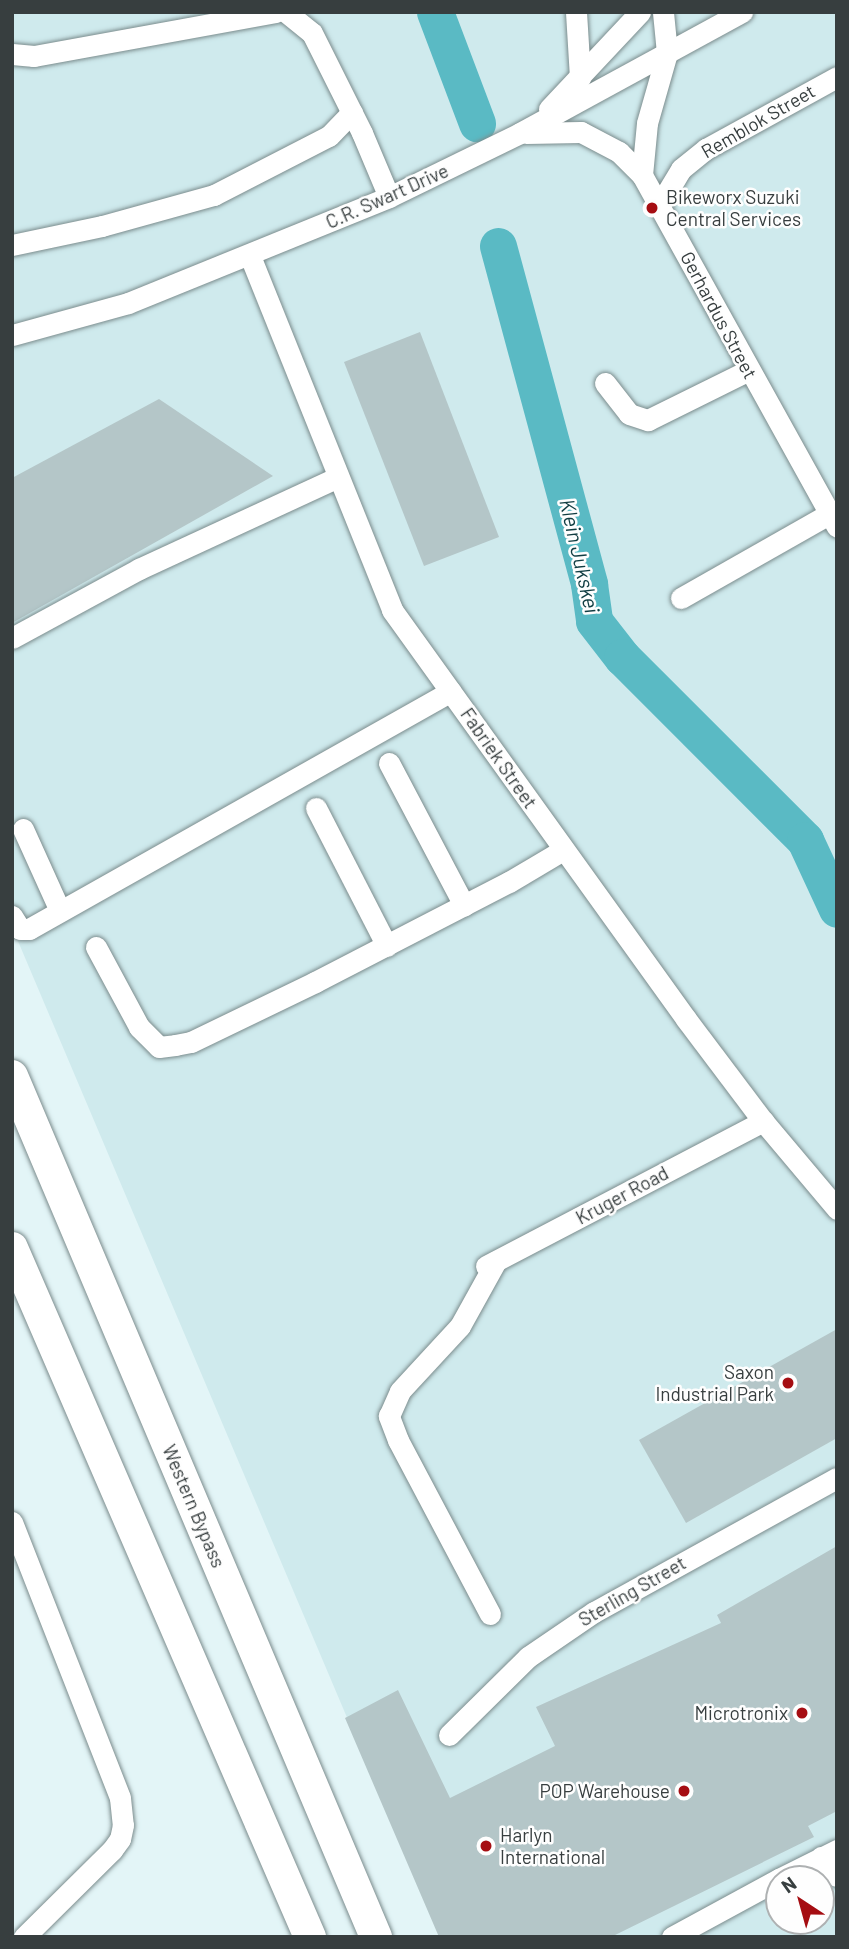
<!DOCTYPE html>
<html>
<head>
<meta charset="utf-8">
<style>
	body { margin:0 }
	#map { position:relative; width:849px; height:1949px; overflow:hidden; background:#e3f5f7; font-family:Barlow,sans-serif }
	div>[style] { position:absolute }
	.built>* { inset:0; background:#cfeaed }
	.river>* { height:37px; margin:-18.5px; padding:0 18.5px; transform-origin:18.5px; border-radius:18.5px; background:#5abac4 }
	.building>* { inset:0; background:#b4c6c8 }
	.roads { filter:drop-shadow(0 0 2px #7b8c8d) drop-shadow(0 0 2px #7b8c8d) }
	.minor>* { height:21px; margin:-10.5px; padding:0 10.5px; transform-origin:10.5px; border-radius:10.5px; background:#fff }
	.highway>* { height:32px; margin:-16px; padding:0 16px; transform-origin:16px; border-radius:16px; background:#fff }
	.dots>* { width:19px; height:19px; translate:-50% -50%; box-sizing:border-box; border:4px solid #fefefe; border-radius:50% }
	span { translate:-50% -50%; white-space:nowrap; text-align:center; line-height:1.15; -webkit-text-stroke:5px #fefefe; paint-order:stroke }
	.street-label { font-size:19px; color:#373e3f }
	.poi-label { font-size:19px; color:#373e3f }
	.left { translate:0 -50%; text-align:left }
	.right { translate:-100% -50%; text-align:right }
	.water-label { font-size:21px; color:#103d42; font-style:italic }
	.frame { position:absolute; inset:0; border:14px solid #373e3f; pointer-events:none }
	.north { position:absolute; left:765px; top:1865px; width:70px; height:70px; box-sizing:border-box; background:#fefefe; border:2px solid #aeb1b2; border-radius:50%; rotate:324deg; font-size:19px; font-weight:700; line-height:28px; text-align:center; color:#373e3f }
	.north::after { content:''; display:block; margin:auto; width:24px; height:32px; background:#a50d12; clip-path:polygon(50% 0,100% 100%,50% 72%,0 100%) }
</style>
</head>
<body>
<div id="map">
	<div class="built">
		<i style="clip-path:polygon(evenodd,12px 12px,837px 12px,837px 1937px,440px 1937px,12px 927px,12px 12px,779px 1879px,821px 1879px,821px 1921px,779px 1921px,779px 1879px)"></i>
	</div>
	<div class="river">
		<i style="left:435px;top:12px;width:119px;rotate:69.3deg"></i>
		<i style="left:498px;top:246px;width:350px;rotate:74.9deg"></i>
		<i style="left:589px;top:584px;width:37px;rotate:82deg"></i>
		<i style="left:594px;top:621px;width:46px;rotate:52.1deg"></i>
		<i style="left:622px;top:657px;width:259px;rotate:45deg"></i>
		<i style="left:805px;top:840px;width:76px;rotate:65.1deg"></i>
	</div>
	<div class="building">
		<i style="clip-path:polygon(420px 332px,499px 537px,424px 566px,344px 362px)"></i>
		<i style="clip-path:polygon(159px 399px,273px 476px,12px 623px,12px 478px)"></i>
		<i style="clip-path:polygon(837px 1329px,837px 1438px,686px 1523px,639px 1440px)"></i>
		<i style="clip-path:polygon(837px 1546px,837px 1811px,808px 1826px,814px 1837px,611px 1937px,439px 1937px,345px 1718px,398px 1690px,450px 1798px,555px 1746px,536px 1707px,721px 1623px,717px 1615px)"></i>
	</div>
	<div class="roads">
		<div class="minor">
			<i style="left:286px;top:12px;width:33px;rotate:39deg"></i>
			<i style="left:312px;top:33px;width:112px;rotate:63.4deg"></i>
			<i style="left:362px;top:133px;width:69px;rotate:67.1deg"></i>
			<i style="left:576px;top:12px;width:66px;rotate:86.5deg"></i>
			<i style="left:12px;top:54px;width:22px;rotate:5deg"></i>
			<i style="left:34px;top:56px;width:246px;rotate:-10.3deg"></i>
			<i style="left:549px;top:109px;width:133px;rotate:-46.8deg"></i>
			<i style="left:526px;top:133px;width:55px;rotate:-1deg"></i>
			<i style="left:581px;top:132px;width:43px;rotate:27.8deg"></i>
			<i style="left:619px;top:152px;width:33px;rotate:45deg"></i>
			<i style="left:642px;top:175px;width:402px;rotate:61deg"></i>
			<i style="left:642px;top:175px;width:52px;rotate:-84.5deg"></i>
			<i style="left:647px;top:123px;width:73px;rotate:-74.1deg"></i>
			<i style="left:667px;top:53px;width:41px;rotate:-95.6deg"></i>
			<i style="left:660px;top:204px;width:41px;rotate:-59deg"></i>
			<i style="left:681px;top:169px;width:32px;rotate:-39deg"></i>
			<i style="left:706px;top:149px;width:149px;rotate:-28.8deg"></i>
			<i style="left:12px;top:245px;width:92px;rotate:-11.9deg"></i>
			<i style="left:102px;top:226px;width:116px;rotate:-15.5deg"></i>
			<i style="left:214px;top:195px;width:129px;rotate:-27.2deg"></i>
			<i style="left:329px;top:136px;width:33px;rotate:-46deg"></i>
			<i style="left:250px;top:256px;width:381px;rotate:68.1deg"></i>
			<i style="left:392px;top:610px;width:504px;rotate:54.29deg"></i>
			<i style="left:686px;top:1019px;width:128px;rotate:53deg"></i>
			<i style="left:763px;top:1121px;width:115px;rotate:49.9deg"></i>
			<i style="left:12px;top:335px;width:120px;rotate:-15.4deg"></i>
			<i style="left:128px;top:303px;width:282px;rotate:-22.1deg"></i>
			<i style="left:389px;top:197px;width:146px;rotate:-26deg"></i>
			<i style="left:520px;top:133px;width:253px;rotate:-28.6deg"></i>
			<i style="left:605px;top:383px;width:39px;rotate:52deg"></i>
			<i style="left:629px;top:414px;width:20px;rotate:18deg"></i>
			<i style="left:648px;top:420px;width:113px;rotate:-26.3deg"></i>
			<i style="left:681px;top:598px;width:170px;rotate:-29.6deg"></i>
			<i style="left:12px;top:638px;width:145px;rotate:-28.5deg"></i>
			<i style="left:139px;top:569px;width:219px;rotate:-24.8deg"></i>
			<i style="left:389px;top:763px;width:161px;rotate:62.2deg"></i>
			<i style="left:316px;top:808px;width:155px;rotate:62.8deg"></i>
			<i style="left:23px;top:829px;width:90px;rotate:65.7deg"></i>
			<i style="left:12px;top:916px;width:15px;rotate:58deg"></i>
			<i style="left:20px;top:929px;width:9px"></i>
			<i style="left:29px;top:929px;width:484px;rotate:-29.4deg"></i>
			<i style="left:96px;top:947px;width:91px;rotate:61.7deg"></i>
			<i style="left:139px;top:1027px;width:28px;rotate:45deg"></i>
			<i style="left:159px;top:1047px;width:16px;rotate:-7deg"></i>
			<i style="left:175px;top:1045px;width:16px;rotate:-11deg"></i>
			<i style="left:191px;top:1042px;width:138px;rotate:-25.8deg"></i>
			<i style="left:315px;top:982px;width:218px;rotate:-27.3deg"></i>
			<i style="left:509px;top:882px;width:63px;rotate:-30.7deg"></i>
			<i style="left:486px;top:1266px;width:313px;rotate:-27.6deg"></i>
			<i style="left:12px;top:1522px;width:296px;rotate:68.6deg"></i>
			<i style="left:120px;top:1798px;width:27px;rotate:84deg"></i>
			<i style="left:123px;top:1825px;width:14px;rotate:102deg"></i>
			<i style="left:120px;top:1839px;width:14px;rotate:126deg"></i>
			<i style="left:112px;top:1850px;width:124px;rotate:135.3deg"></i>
			<i style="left:490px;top:1614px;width:197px;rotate:-117.9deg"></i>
			<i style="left:398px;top:1440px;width:26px;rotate:-111deg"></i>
			<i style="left:389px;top:1416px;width:27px;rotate:-66deg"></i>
			<i style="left:400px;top:1391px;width:88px;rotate:-47.3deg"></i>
			<i style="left:460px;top:1326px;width:74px;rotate:-61deg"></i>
			<i style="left:449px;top:1735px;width:111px;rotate:-44.6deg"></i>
			<i style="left:528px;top:1657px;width:80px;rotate:-34.3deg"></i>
			<i style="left:594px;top:1612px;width:277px;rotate:-28.9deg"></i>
			<i style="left:821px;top:1857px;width:25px;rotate:50deg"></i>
			<i style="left:779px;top:1879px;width:65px;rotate:-26.6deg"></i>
			<i style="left:672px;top:1937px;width:122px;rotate:-28.5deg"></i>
		</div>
		<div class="highway">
			<i style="left:12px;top:1076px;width:935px;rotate:67.08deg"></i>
			<i style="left:12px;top:1248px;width:751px;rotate:66.61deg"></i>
		</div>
	</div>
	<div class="dots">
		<i style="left:652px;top:208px;background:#a50d12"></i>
		<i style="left:788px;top:1383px;background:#a50d12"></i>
		<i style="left:802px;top:1713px;background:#a50d12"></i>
		<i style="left:684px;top:1791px;background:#a50d12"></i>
		<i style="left:486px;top:1846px;background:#a50d12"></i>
	</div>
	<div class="street-label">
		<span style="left:758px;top:121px;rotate:-30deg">Remblok Street</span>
		<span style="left:387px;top:196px;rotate:-24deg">C.R. Swart Drive</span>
		<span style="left:719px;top:315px;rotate:62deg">Gerhardus Street</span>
		<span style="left:499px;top:758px;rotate:55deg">Fabriek Street</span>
		<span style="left:622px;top:1195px;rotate:-28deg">Kruger Road</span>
		<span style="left:194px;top:1506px;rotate:67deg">Western Bypass</span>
		<span style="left:632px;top:1591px;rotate:-30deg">Sterling Street</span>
	</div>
	<div class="poi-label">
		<span class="left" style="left:666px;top:208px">Bikeworx Suzuki<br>Central Services</span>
		<span class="right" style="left:774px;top:1383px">Saxon<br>Industrial Park</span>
		<span class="right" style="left:788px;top:1713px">Microtronix</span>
		<span class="right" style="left:670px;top:1791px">POP Warehouse</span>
		<span class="left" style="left:500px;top:1846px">Harlyn<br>International</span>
	</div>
	<div class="water-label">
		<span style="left:580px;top:556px;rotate:77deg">Klein Jukskei</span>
	</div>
	<div class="frame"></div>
	<div class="north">N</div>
</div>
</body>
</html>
